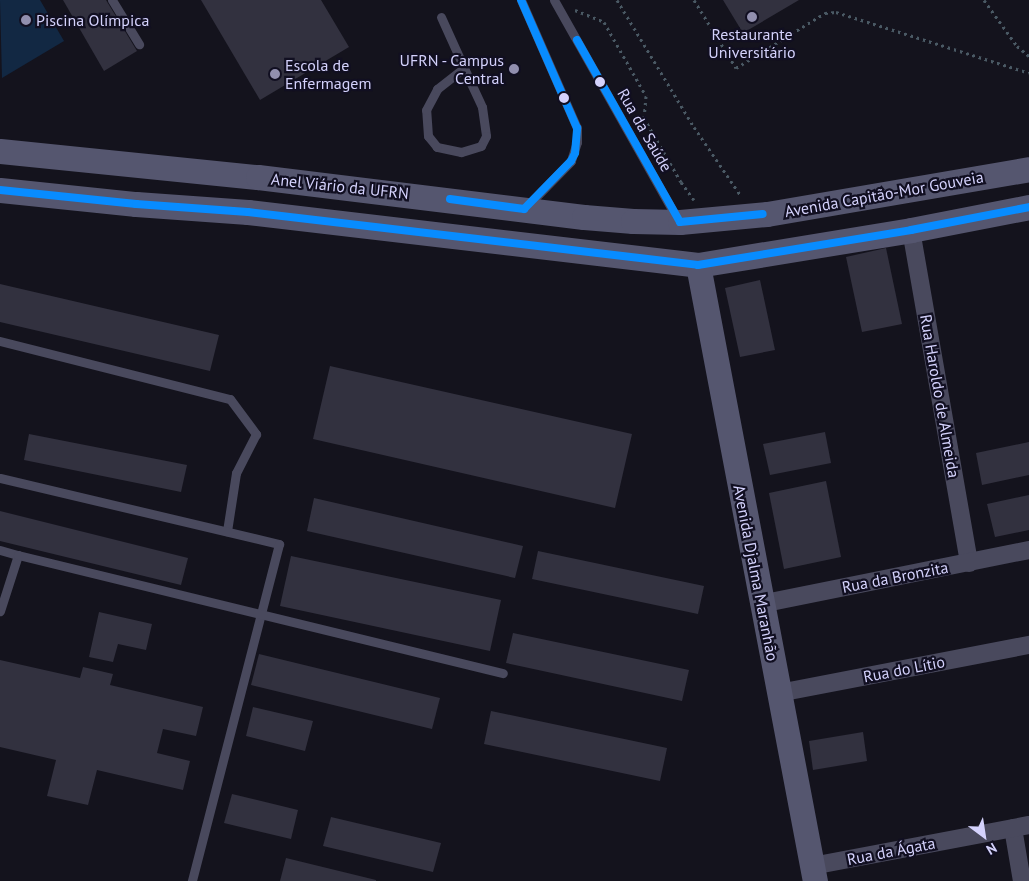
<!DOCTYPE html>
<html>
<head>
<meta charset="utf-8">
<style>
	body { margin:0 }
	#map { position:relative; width:1029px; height:881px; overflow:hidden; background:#14131d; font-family:"PT Sans",sans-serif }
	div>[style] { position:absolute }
	.water>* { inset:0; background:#122843 }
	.building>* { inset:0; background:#32313f }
	.path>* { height:3px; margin-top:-1.5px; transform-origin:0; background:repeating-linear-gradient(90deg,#4a5964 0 2.5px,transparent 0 6.5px) }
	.service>* { height:9px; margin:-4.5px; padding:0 4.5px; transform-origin:4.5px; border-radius:4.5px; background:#49495d }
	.minor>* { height:18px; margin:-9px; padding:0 9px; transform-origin:9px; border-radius:9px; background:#49495d }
	.secondary>* { height:25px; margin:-12.5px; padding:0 12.5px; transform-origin:12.5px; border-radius:12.5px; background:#55566f }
	.bus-1>* { height:8px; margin:-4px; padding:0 4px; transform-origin:4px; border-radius:4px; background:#088cff }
	.dots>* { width:14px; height:14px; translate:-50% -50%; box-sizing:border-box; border:2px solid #110f21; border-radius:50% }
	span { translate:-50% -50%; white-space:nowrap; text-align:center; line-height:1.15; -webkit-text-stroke:4.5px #110f21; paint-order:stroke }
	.poi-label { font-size:16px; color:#d4d2fc }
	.left { translate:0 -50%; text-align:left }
	.right { translate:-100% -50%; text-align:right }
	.street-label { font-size:16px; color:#d4d2fc }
	.north { position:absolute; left:959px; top:811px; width:50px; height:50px; -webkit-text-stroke:4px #110f21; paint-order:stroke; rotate:149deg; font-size:14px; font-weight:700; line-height:20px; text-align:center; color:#d4d2fc }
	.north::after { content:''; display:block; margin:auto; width:18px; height:22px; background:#d4d2fc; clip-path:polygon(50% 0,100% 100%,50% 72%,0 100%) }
</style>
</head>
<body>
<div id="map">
	<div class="water">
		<i style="clip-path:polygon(0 0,40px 0,64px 41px,2px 78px)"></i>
	</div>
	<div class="building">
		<i style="clip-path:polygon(63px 0,106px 0,137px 51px,104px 71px)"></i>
		<i style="clip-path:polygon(201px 0,321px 0,349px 47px,260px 100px)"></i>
		<i style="clip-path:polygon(723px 0,799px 0,743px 33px)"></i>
		<i style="clip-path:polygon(886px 248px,902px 324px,862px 332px,846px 257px)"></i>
		<i style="clip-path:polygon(760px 280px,775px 350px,740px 357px,725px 288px)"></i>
		<i style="clip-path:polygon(0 284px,219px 335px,210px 371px,0 322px)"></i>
		<i style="clip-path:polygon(330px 366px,632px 434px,615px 508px,313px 439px)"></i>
		<i style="clip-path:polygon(825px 432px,831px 463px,770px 475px,763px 444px)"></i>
		<i style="clip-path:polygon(29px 434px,187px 465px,181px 492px,24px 460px)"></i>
		<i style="clip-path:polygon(1029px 442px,1029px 475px,982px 485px,976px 453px)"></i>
		<i style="clip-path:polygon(826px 481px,841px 557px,784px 569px,769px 493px)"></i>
		<i style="clip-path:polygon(1029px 495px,1029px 530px,995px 537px,987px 504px)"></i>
		<i style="clip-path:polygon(314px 498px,523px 546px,515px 578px,307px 531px)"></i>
		<i style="clip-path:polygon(0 511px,188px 558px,181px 585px,0 541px)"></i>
		<i style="clip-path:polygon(538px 551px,704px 586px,698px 614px,532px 579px)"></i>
		<i style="clip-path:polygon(291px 556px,501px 600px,490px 651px,280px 606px)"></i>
		<i style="clip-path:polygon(99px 612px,152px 624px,146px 650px,118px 644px,113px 662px,89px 657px)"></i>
		<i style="clip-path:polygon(513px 633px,689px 670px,682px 701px,506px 663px)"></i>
		<i style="clip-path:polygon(259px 654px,440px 698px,432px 729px,251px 685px)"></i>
		<i style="clip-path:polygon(0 660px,80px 678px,83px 667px,113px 674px,110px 685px,203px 707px,196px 736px,163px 729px,157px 753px,190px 761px,183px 790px,97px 770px,88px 805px,47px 796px,56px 760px,0 747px)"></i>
		<i style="clip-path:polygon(253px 707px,313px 721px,305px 751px,246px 736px)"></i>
		<i style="clip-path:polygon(491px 711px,667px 748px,660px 781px,484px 744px)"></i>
		<i style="clip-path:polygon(863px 732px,867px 761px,813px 770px,809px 741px)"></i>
		<i style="clip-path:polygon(232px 794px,298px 810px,291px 839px,224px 823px)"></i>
		<i style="clip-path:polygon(331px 817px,441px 843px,433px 872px,323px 846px)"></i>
		<i style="clip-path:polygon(286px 858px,376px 880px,376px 881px,280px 881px)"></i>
	</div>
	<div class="path">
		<i style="left:617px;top:0;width:149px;rotate:58.8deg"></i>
		<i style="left:694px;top:127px;width:83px;rotate:55.7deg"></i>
		<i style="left:694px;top:0;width:80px;rotate:58.3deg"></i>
		<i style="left:736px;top:68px;width:105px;rotate:-31.7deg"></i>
		<i style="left:825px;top:13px;width:11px;rotate:-5deg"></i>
		<i style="left:836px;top:12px;width:202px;rotate:17.5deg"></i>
		<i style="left:984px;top:0;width:57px;rotate:54.3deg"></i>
		<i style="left:1017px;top:46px;width:16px;rotate:40deg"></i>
		<i style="left:575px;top:10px;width:31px;rotate:22deg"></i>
		<i style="left:604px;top:22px;width:85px;rotate:60.4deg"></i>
		<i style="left:646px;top:96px;width:22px;rotate:95deg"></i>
		<i style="left:644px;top:118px;width:74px;rotate:60deg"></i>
		<i style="left:681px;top:182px;width:22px;rotate:54deg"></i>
	</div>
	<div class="service">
		<i style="left:112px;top:0;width:52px;rotate:58.5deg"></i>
		<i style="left:521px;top:0;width:140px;rotate:66.4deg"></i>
		<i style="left:577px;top:128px;width:14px;rotate:90deg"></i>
		<i style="left:577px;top:142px;width:20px;rotate:108deg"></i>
		<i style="left:571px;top:161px;width:62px;rotate:134.3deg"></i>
		<i style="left:554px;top:0;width:253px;rotate:60.6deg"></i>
		<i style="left:441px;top:17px;width:68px;rotate:65.7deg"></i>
		<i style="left:469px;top:79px;width:31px;rotate:65deg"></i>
		<i style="left:482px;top:107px;width:29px;rotate:82deg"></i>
		<i style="left:486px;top:136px;width:11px;rotate:117deg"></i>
		<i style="left:481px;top:146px;width:21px;rotate:163deg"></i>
		<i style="left:461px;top:152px;width:25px;rotate:-168deg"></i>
		<i style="left:437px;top:147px;width:14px;rotate:-129deg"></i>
		<i style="left:428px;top:136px;width:26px;rotate:-94deg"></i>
		<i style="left:426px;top:110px;width:24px;rotate:-62deg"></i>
		<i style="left:437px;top:89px;width:34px;rotate:-38deg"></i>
		<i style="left:0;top:341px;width:237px;rotate:14.2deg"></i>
		<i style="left:230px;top:399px;width:44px;rotate:53.4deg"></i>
		<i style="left:256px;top:434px;width:44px;rotate:117.1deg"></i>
		<i style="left:236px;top:473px;width:59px;rotate:98.8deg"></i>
		<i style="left:0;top:478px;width:287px;rotate:13.3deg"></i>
		<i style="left:279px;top:544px;width:348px;rotate:104.5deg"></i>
		<i style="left:0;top:550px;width:19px;rotate:16deg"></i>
		<i style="left:18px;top:555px;width:59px;rotate:107.8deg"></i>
		<i style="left:18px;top:555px;width:499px;rotate:13.7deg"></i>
	</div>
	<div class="minor">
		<i style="left:911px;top:230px;width:338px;rotate:80.1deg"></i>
		<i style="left:761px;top:604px;width:273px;rotate:-11.4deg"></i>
		<i style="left:779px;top:693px;width:255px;rotate:-10.9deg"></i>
		<i style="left:1013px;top:828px;width:54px;rotate:80.4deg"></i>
		<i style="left:812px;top:866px;width:221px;rotate:-10.7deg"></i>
	</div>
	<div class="secondary">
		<i style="left:0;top:151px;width:259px;rotate:5.8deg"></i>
		<i style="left:258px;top:177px;width:328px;rotate:7deg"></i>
		<i style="left:584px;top:217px;width:49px;rotate:4.7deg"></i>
		<i style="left:633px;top:221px;width:47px;rotate:1.2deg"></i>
		<i style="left:680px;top:222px;width:87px;rotate:-5.3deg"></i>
		<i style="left:767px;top:214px;width:266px;rotate:-9.7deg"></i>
		<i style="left:0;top:190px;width:137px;rotate:5.9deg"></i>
		<i style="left:136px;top:204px;width:112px;rotate:4.1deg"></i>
		<i style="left:248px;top:212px;width:453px;rotate:6.7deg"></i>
		<i style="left:698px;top:265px;width:216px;rotate:-9.3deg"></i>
		<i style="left:911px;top:230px;width:120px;rotate:-11deg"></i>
		<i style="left:698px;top:265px;width:627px;rotate:79.25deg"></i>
	</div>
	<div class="bus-1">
		<i style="left:577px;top:40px;width:209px;rotate:60.5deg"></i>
		<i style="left:680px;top:222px;width:83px;rotate:-5.5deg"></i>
		<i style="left:0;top:190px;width:137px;rotate:5.9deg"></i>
		<i style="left:136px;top:204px;width:112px;rotate:4.1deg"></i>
		<i style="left:248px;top:212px;width:453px;rotate:6.7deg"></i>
		<i style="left:698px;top:265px;width:216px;rotate:-9.3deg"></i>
		<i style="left:911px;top:230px;width:120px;rotate:-11deg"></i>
		<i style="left:450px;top:199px;width:75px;rotate:7.7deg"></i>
		<i style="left:524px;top:209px;width:67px;rotate:-45.6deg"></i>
		<i style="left:571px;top:161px;width:9px;rotate:-63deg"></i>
		<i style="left:575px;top:153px;width:25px;rotate:-85deg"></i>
		<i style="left:577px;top:128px;width:140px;rotate:-113.6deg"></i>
	</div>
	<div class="dots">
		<i style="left:752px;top:17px;background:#918fae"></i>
		<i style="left:26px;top:20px;background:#918fae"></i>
		<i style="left:514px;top:69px;background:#918fae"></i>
		<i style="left:275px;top:74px;background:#918fae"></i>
		<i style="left:600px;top:82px;background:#d4d2fc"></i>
		<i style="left:564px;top:98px;background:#d4d2fc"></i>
	</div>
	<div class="poi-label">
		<span class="left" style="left:36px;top:20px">Piscina Olímpica</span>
		<span style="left:752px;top:43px">Restaurante<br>Universitário</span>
		<span class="right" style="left:504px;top:69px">UFRN - Campus<br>Central</span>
		<span class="left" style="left:285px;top:74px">Escola de<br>Enfermagem</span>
	</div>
	<div class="street-label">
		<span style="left:645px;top:130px;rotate:60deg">Rua da Saúde</span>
		<span style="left:340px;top:186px;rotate:6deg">Anel Viário da UFRN</span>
		<span style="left:884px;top:194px;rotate:-10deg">Avenida Capitão-Mor Gouveia</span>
		<span style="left:940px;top:396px;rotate:80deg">Rua Haroldo de Almeida</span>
		<span style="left:756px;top:573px;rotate:79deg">Avenida Djalma Maranhão</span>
		<span style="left:895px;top:577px;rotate:-11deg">Rua da Bronzita</span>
		<span style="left:904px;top:669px;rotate:-11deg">Rua do Lítio</span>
		<span style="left:891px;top:851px;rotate:-11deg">Rua da Ágata</span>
	</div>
	<div class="north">N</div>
</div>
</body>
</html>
